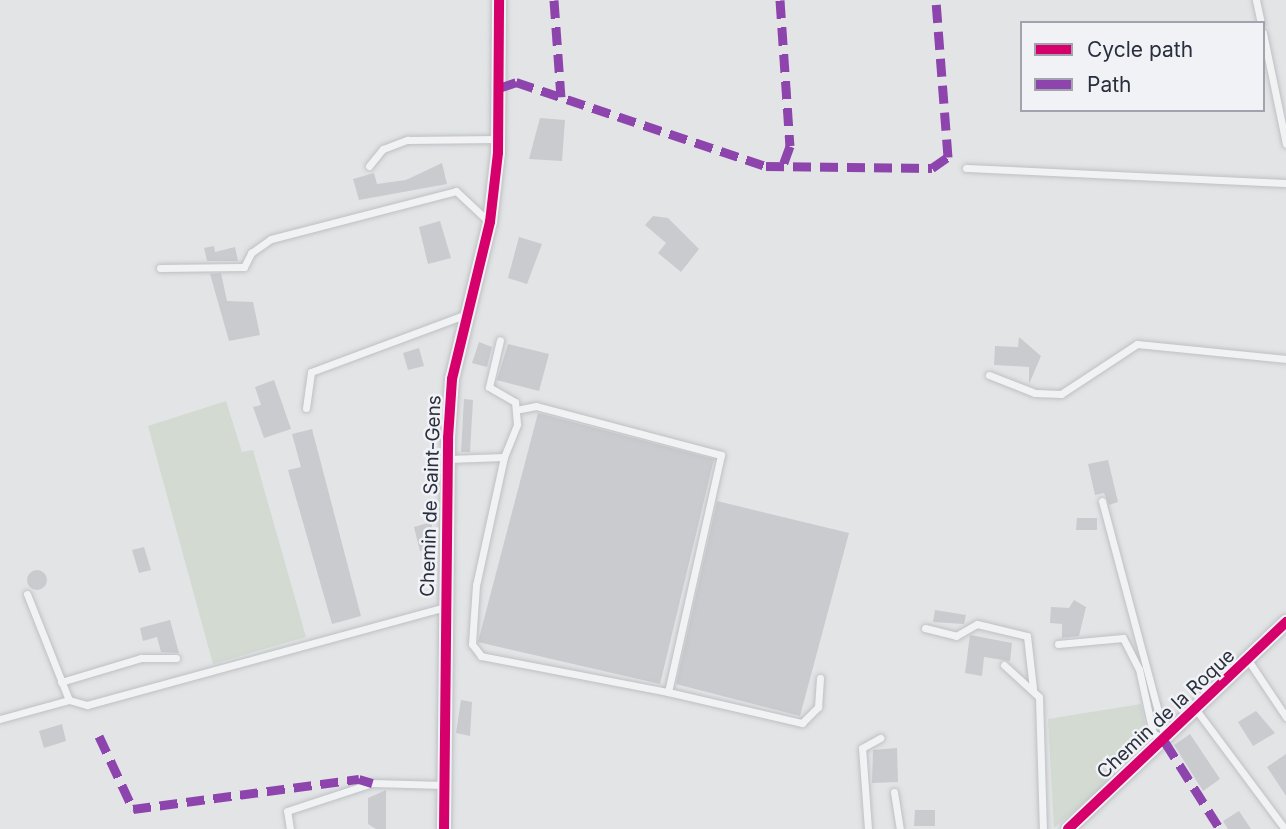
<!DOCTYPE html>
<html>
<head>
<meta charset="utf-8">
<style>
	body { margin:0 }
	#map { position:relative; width:1286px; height:829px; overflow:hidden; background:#e2e4e6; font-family:Inter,sans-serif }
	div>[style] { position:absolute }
	.green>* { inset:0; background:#d2dad2 }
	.building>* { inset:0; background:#c9cbce }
	.round { border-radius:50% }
	.roads { filter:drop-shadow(0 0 2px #bfc0c3) drop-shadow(0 0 2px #bfc0c3) }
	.lane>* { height:7px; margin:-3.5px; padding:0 3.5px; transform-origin:3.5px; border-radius:3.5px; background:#f1f2f4 }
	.street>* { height:14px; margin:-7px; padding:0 7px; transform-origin:7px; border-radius:7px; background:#f1f2f4 }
	.quiet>* { height:9px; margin-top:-4.5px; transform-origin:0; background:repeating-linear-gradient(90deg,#8e44ad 0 18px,transparent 0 27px) }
	.cycleway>* { height:10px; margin:-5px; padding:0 5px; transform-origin:5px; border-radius:5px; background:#d6006c }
	span { translate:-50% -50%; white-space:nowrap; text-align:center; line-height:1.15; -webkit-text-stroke:5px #f0f2f6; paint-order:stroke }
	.street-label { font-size:19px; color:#2a2f3e }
	.legend { position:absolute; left:1020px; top:21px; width:245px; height:91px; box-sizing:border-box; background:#f0f2f6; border:2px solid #a1a4ac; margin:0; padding:9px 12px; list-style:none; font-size:21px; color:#2a2f3e }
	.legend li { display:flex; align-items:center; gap:14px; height:35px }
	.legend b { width:35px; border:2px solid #a1a4ac }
</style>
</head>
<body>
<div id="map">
	<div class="green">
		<i style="clip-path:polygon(226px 401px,242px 452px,253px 450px,306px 637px,213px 664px,148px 426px)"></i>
		<i style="clip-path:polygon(1141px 704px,1149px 742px,1142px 754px,1054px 828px,1048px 719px)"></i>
	</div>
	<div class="building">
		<i style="clip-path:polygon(540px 118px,565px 120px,562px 161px,529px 159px)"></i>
		<i style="clip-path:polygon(442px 163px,447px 184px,359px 200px,353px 179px,374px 173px,377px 184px,406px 180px)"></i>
		<i style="clip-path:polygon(653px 216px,668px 218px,699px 249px,681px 272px,658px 253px,666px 243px,645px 225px)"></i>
		<i style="clip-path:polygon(440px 221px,451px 258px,428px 264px,419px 227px)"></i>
		<i style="clip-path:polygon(519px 237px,542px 244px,527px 284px,508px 278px)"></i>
		<i style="clip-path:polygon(214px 246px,215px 252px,235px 247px,238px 261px,207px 261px,204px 248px)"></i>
		<i style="clip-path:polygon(221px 273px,227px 301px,253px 302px,260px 335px,229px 341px,210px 274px)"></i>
		<i style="clip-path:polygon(1019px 337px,1041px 356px,1029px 384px,1029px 367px,994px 365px,995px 346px,1018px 347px)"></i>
		<i style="clip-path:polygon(479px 342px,492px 347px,487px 367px,472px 363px)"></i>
		<i style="clip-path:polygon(508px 344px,549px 354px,539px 391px,497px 380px)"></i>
		<i style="clip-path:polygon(419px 348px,424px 366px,408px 370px,403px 353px)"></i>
		<i style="clip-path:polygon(274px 380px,291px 429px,264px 438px,253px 407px,261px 405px,255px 387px)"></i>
		<i style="clip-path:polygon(464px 399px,473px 400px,470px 452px,461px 452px)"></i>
		<i style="clip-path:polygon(538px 413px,714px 459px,660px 684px,478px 642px)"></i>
		<i style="clip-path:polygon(312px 429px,361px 616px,332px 624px,288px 470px,301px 467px,292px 434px)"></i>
		<i style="clip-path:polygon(1108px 460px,1118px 502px,1109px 505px,1104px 493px,1095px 495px,1088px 464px)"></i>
		<i style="clip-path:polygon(717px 501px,849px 533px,800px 716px,676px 684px)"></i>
		<i style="clip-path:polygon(1077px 518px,1097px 518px,1097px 530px,1076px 530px)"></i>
		<i style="clip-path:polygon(431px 522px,437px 547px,420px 551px,414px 527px)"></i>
		<i style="clip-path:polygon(144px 547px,151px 570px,139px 573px,132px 550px)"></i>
		<i class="round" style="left:27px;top:570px;width:20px;height:20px"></i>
		<i style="clip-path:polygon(1074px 600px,1086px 607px,1079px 636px,1062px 638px,1062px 624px,1050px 623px,1051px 607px,1069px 608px)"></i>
		<i style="clip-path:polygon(935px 610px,966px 615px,964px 624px,933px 622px)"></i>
		<i style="clip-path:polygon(170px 620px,179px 653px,161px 652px,157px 637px,143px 641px,140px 628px)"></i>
		<i style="clip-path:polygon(970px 635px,1012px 643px,1010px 661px,984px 657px,982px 676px,965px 673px)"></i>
		<i style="clip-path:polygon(461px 700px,472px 702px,470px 736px,456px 733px)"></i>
		<i style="clip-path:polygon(1256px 711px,1275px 733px,1253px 746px,1238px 722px)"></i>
		<i style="clip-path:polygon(62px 724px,66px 741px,44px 748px,39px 731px)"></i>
		<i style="clip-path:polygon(1190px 734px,1220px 779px,1203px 791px,1174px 745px)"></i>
		<i style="clip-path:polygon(897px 748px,898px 782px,872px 783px,873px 750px)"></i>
		<i style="clip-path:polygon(1286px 754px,1286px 796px,1267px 767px)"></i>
		<i style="clip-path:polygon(386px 790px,386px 829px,376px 829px,368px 824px,368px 798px)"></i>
		<i style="clip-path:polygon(915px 810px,935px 810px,935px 826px,914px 826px)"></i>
		<i style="clip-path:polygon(1239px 811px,1251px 829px,1228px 829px,1223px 821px)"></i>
	</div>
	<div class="roads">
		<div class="lane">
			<i style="left:1256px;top:0;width:24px;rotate:78deg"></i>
			<i style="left:1263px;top:33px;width:113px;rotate:78.3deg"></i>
			<i style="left:369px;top:166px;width:22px;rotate:-51deg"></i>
			<i style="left:383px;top:149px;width:26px;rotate:-21deg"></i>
			<i style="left:407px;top:140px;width:90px;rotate:-0.6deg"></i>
			<i style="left:966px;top:168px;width:320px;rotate:2.7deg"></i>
			<i style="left:160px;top:268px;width:84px;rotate:-0.7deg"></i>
			<i style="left:244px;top:267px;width:16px;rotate:-63deg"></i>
			<i style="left:251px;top:253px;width:24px;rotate:-35deg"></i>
			<i style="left:271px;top:239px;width:191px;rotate:-14.5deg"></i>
			<i style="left:456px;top:191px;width:45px;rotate:43.2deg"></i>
			<i style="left:989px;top:375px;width:49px;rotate:21.4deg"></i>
			<i style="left:1035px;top:393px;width:26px;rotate:2deg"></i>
			<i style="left:1061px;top:394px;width:91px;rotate:-33.3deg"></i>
			<i style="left:1137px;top:344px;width:150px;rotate:5.7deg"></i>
			<i style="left:306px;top:408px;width:36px;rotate:-82deg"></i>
			<i style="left:311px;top:372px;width:166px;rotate:-20.4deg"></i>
			<i style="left:504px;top:457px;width:131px;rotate:102.3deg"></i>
			<i style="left:476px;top:585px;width:59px;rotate:93.9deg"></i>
			<i style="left:472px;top:644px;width:15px;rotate:53deg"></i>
			<i style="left:481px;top:656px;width:190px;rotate:10.9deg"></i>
			<i style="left:668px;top:692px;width:243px;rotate:-77.4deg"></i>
			<i style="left:721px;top:455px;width:191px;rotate:-165.2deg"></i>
			<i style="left:536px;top:406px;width:20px;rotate:169deg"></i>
			<i style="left:448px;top:459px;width:56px;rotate:-2deg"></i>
			<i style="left:504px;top:457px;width:35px;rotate:-68deg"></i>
			<i style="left:517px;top:424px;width:22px;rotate:-95deg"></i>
			<i style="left:515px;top:402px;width:30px;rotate:-150deg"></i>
			<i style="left:489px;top:387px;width:48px;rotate:-76.8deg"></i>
			<i style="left:1102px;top:501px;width:245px;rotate:75.1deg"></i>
			<i style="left:27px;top:594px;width:114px;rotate:68.4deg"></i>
			<i style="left:925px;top:628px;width:32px;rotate:14deg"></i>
			<i style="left:956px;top:636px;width:24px;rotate:-30deg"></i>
			<i style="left:977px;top:624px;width:51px;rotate:13.5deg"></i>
			<i style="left:1027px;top:636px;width:53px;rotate:83.5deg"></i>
			<i style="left:1058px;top:644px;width:65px;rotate:-5.3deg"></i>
			<i style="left:1123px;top:638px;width:35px;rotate:63deg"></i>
			<i style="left:1139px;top:669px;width:66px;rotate:77.7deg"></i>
			<i style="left:1153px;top:733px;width:11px;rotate:34deg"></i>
			<i style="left:1248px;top:660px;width:69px;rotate:56.3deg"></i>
			<i style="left:1004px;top:665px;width:47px;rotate:42.4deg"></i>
			<i style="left:1039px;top:697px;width:132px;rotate:88.3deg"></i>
			<i style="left:61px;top:682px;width:84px;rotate:-16.7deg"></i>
			<i style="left:141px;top:658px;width:35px"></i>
			<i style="left:668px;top:692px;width:138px;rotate:13deg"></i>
			<i style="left:802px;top:723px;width:23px;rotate:-45deg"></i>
			<i style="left:818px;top:707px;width:29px;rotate:-86deg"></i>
			<i style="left:1197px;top:711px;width:147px;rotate:53.3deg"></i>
			<i style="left:0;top:719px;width:72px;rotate:-15.4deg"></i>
			<i style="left:69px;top:700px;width:19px;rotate:16deg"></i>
			<i style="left:87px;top:705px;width:371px;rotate:-15.3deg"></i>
			<i style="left:894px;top:792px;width:37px;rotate:81deg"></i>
			<i style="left:290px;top:829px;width:18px;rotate:-99deg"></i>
			<i style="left:287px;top:811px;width:89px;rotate:-18.2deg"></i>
			<i style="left:372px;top:783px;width:72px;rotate:1.6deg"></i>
			<i style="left:868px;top:829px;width:81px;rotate:-94.2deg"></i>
			<i style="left:862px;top:748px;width:21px;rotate:-29deg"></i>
		</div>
		<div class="street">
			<i style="left:444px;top:829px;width:391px;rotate:-89.4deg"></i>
			<i style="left:448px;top:438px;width:59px;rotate:-86.1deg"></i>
			<i style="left:452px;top:379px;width:162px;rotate:-76.4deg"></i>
			<i style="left:490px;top:222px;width:69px;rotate:-83.4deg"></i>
			<i style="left:498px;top:153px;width:153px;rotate:-89.6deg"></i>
			<i style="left:1068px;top:829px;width:301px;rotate:-43.5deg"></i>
		</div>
	</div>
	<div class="quiet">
		<i style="left:554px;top:0;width:97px;rotate:85.9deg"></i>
		<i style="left:780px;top:0;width:146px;rotate:86.1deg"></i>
		<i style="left:790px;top:146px;width:23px;rotate:110deg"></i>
		<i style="left:499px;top:88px;width:18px;rotate:-19deg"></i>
		<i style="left:516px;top:82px;width:264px;rotate:18.6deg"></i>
		<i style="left:766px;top:166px;width:166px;rotate:0.7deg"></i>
		<i style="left:932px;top:168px;width:19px;rotate:-35deg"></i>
		<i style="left:948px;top:157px;width:157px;rotate:-94.4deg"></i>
		<i style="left:99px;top:736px;width:81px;rotate:65deg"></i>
		<i style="left:133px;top:809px;width:228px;rotate:-7.6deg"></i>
		<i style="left:359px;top:779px;width:14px;rotate:17deg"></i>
		<i style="left:1165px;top:742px;width:103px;rotate:57.7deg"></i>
	</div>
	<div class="cycleway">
		<i style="left:444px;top:829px;width:391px;rotate:-89.4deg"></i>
		<i style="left:448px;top:438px;width:59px;rotate:-86.1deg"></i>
		<i style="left:452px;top:379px;width:162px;rotate:-76.4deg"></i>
		<i style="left:490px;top:222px;width:69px;rotate:-83.4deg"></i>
		<i style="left:498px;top:153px;width:153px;rotate:-89.6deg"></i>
		<i style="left:1068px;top:829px;width:301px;rotate:-43.5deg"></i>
	</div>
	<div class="street-label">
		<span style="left:431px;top:496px;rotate:-88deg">Chemin de Saint-Gens</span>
		<span style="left:1166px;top:714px;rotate:-43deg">Chemin de la Roque</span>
	</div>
	<ul class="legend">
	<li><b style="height:9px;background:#d6006c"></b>Cycle path</li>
	<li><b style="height:9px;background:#8e44ad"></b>Path</li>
	</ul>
</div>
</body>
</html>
